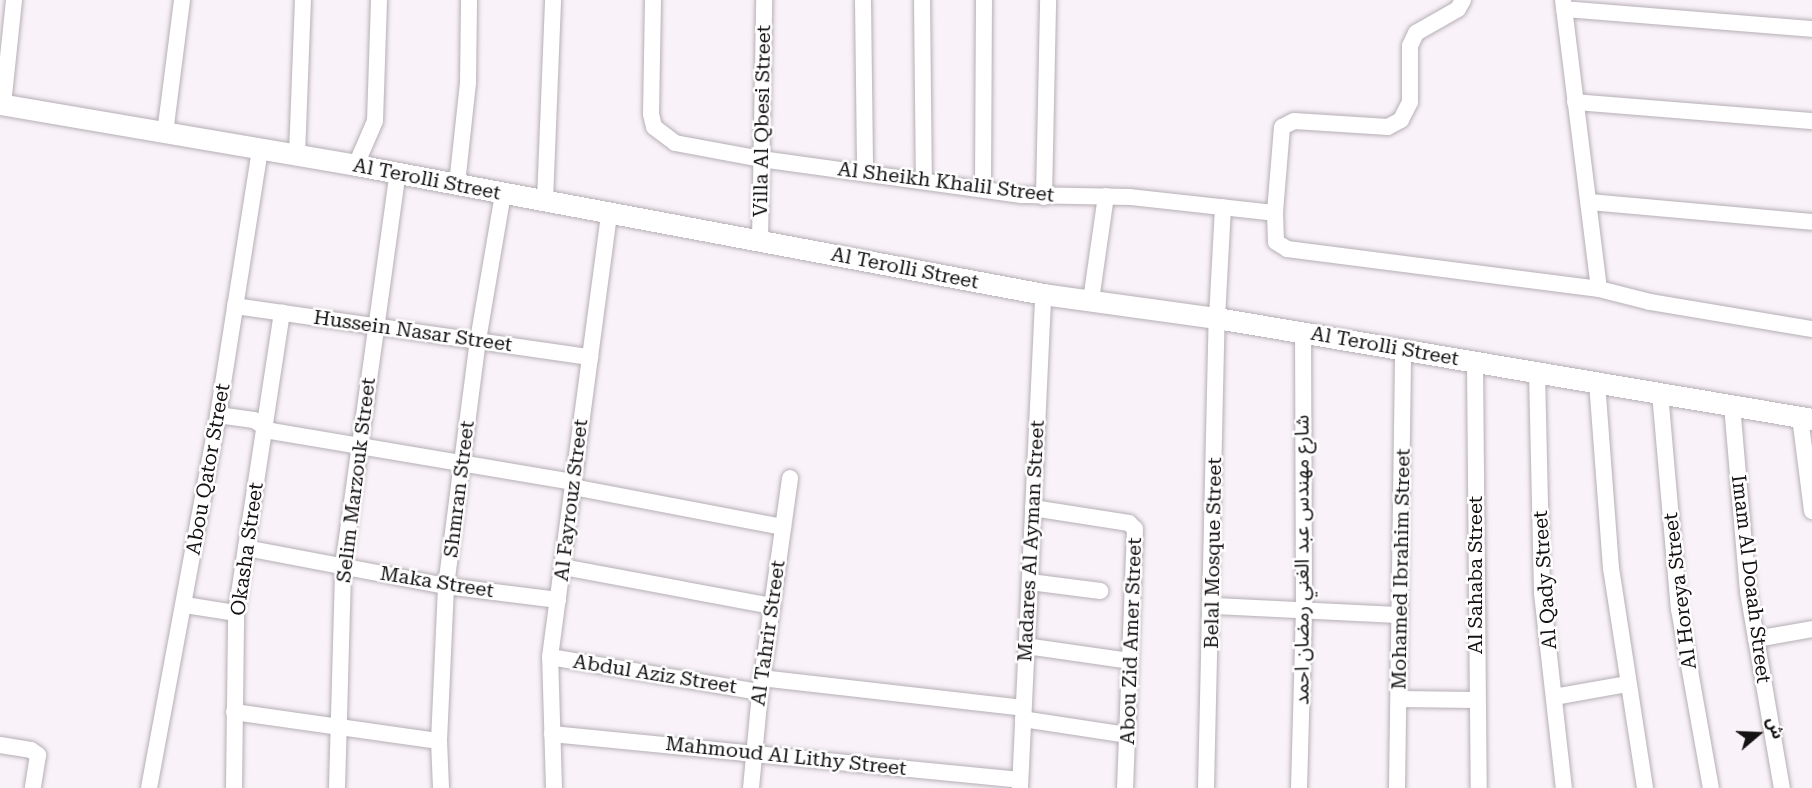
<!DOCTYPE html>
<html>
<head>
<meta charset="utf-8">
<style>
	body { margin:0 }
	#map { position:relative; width:1812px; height:788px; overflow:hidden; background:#f9f2f8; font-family:"Roboto Serif","Noto Sans Arabic",serif }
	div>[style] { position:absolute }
	.roads { filter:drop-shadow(0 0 2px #b5afb5) drop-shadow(0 0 2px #b5afb5) }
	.minor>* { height:16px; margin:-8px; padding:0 8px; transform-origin:8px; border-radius:8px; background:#fff }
	.tertiary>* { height:21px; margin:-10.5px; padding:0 10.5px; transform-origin:10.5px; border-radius:10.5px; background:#fff }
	span { translate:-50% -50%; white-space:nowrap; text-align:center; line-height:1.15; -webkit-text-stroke:5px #fff; paint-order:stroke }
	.street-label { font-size:20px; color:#151214 }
	.north { position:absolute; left:1728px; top:704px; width:60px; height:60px; -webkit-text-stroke:4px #fff; paint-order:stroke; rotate:71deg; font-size:16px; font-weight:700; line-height:24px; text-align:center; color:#151214 }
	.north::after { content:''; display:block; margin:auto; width:21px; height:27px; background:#151214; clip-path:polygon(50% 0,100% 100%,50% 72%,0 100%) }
</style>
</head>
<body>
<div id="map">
	<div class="roads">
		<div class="minor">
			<i style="left:653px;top:0;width:114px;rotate:91deg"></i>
			<i style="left:651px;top:114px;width:13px;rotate:77deg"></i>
			<i style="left:654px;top:127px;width:26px;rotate:37deg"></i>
			<i style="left:675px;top:143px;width:87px;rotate:10.5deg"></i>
			<i style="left:761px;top:159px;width:263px;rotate:7.9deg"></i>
			<i style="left:1022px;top:195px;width:108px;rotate:1.1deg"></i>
			<i style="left:1130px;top:197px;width:146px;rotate:6.3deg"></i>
			<i style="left:863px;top:0;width:172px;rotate:89.3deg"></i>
			<i style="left:922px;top:0;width:180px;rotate:89.4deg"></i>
			<i style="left:1463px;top:0;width:10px;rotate:119deg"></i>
			<i style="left:1458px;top:9px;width:48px;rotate:150.3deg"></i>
			<i style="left:1416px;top:33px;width:14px;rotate:115deg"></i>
			<i style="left:1410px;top:46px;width:56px;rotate:90deg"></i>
			<i style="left:1410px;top:102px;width:20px;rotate:117deg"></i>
			<i style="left:1401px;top:120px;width:15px;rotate:152deg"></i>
			<i style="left:1388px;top:127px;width:94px;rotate:-176.3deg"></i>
			<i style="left:1294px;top:121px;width:13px;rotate:153deg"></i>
			<i style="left:1282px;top:127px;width:86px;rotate:94.7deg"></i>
			<i style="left:1275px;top:213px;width:29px;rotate:88deg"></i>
			<i style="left:1276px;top:242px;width:13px;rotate:32deg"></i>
			<i style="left:1287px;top:249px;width:315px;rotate:7.3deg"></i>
			<i style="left:1599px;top:289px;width:53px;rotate:14.3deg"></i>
			<i style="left:1650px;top:302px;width:164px;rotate:9.5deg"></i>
			<i style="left:1563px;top:0;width:291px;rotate:82.9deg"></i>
			<i style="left:1564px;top:9px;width:249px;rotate:4.6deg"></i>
			<i style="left:1575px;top:102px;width:238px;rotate:4.6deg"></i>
			<i style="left:3px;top:105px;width:106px;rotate:-84deg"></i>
			<i style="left:165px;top:133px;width:134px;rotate:-82.7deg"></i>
			<i style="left:297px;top:155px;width:155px;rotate:-87.8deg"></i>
			<i style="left:356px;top:165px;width:48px;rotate:-66.6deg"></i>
			<i style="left:375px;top:121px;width:121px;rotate:-88.1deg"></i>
			<i style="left:457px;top:184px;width:102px;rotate:-83.8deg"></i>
			<i style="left:468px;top:83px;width:83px;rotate:-89.3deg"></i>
			<i style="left:983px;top:189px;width:189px;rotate:-89.7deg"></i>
			<i style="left:1044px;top:197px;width:197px;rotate:-88.8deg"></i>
			<i style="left:545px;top:201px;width:201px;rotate:-87.7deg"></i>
			<i style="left:1589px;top:202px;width:224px;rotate:5.1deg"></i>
			<i style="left:760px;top:241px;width:241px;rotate:-89deg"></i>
			<i style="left:1091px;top:300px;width:105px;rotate:-81.8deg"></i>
			<i style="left:235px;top:306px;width:359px;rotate:8.2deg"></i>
			<i style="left:1475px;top:362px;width:426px;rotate:89.5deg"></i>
			<i style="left:1537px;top:372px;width:221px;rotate:88.7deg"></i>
			<i style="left:1542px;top:593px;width:196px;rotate:83.6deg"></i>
			<i style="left:1597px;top:382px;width:187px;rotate:85.7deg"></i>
			<i style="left:1611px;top:568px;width:223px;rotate:81.2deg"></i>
			<i style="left:1660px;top:393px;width:217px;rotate:85deg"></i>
			<i style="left:1679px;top:609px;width:182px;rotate:79.9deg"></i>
			<i style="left:1732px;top:405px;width:188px;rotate:85.1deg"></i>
			<i style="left:1748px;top:592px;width:199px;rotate:80.2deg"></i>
			<i style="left:218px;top:415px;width:36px;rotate:8deg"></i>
			<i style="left:254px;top:420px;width:20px;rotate:33deg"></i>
			<i style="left:271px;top:431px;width:307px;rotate:9.6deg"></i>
			<i style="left:1800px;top:417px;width:95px;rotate:82.7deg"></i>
			<i style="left:573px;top:487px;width:214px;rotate:10.8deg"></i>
			<i style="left:1033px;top:508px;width:97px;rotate:8.9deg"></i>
			<i style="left:1129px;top:523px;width:8px;rotate:45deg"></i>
			<i style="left:1135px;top:529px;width:259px;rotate:92.2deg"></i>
			<i style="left:246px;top:548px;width:204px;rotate:10.8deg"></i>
			<i style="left:446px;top:586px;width:113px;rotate:7.1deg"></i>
			<i style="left:563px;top:567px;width:213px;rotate:10.6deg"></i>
			<i style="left:1030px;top:582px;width:71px;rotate:7.3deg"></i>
			<i style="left:185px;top:605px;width:52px;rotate:8.9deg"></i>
			<i style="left:1213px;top:606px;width:187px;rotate:2.8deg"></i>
			<i style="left:1756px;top:639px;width:57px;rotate:-10.1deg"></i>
			<i style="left:1026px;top:646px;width:105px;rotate:8.2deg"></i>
			<i style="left:550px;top:657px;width:213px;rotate:9.5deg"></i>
			<i style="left:761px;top:678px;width:264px;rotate:6.5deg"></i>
			<i style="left:1554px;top:697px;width:75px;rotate:-10deg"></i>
			<i style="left:1400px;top:699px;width:76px;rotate:0.8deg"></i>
			<i style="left:234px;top:712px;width:207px;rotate:8.1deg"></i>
			<i style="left:1023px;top:719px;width:105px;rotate:8.7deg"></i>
			<i style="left:552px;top:734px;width:470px;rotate:5.6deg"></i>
			<i style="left:0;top:745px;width:31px;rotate:9deg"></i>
			<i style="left:31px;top:750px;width:9px;rotate:36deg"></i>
			<i style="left:38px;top:755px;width:33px;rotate:99deg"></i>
			<i style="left:149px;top:788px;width:379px;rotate:-79.5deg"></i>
			<i style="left:218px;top:415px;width:269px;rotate:-81deg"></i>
			<i style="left:234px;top:788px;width:175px;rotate:-89.3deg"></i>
			<i style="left:236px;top:613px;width:304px;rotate:-81.3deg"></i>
			<i style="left:337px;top:788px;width:221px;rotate:-88.4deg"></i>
			<i style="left:343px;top:567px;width:398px;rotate:-82.1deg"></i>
			<i style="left:441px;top:788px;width:47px;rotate:-92.4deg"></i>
			<i style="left:439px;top:741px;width:155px;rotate:-87.4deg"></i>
			<i style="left:446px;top:586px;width:248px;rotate:-82.6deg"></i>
			<i style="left:478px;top:340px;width:149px;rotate:-80.3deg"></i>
			<i style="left:554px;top:788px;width:131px;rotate:-91.7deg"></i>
			<i style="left:550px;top:657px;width:448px;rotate:-82.4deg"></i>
			<i style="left:751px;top:788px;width:96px;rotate:-84.6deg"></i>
			<i style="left:760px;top:692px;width:216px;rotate:-82deg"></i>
			<i style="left:1020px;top:788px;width:495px;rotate:-87.3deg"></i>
			<i style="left:1206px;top:788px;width:470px;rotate:-88.7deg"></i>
			<i style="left:1217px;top:318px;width:111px;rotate:-86.9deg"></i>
			<i style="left:1299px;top:788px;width:178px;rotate:-88.4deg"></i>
			<i style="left:1304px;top:610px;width:278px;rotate:-90.2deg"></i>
			<i style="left:1397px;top:788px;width:439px;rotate:-89.2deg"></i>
		</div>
		<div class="tertiary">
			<i style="left:0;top:104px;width:361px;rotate:9.7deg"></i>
			<i style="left:356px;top:165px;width:699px;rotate:10.63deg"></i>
			<i style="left:1043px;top:294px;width:176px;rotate:7.9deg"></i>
			<i style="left:1217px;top:318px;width:604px;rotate:9.63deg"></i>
		</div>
	</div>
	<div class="street-label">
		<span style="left:762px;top:121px;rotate:-89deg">Villa Al Qbesi Street</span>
		<span style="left:427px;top:179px;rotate:11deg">Al Terolli Street</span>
		<span style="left:946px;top:182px;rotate:7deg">Al Sheikh Khalil Street</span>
		<span style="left:905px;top:268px;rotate:11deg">Al Terolli Street</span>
		<span style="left:413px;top:331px;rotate:8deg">Hussein Nasar Street</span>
		<span style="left:1385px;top:346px;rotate:10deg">Al Terolli Street</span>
		<span style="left:208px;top:469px;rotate:-80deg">Abou Qator Street</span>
		<span style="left:356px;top:480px;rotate:-83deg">Selim Marzouk Street</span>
		<span style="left:459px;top:489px;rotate:-83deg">Shmran Street</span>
		<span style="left:571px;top:500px;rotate:-83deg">Al Fayrouz Street</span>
		<span style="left:1031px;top:541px;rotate:-87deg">Madares Al Ayman Street</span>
		<span style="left:247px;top:549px;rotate:-82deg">Okasha Street</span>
		<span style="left:1213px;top:553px;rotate:-89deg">Belal Mosque Street</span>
		<span style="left:1302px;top:560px;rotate:-90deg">شارع مهندس عبد الغني رمضان احمد</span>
		<span style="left:1401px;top:569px;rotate:-89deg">Mohamed Ibrahim Street</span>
		<span style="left:1475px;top:575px;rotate:-90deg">Al Sahaba Street</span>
		<span style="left:1751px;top:579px;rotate:83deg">Imam Al Doaah Street</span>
		<span style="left:1545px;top:580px;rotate:-94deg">Al Qady Street</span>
		<span style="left:437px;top:582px;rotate:9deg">Maka Street</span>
		<span style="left:1680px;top:591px;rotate:-97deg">Al Horeya Street</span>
		<span style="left:768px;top:633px;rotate:-82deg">Al Tahrir Street</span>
		<span style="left:1131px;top:641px;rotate:-88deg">Abou Zid Amer Street</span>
		<span style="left:655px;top:674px;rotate:9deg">Abdul Aziz Street</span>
		<span style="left:786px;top:756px;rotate:6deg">Mahmoud Al Lithy Street</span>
	</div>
	<div class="north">ش</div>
</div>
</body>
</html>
